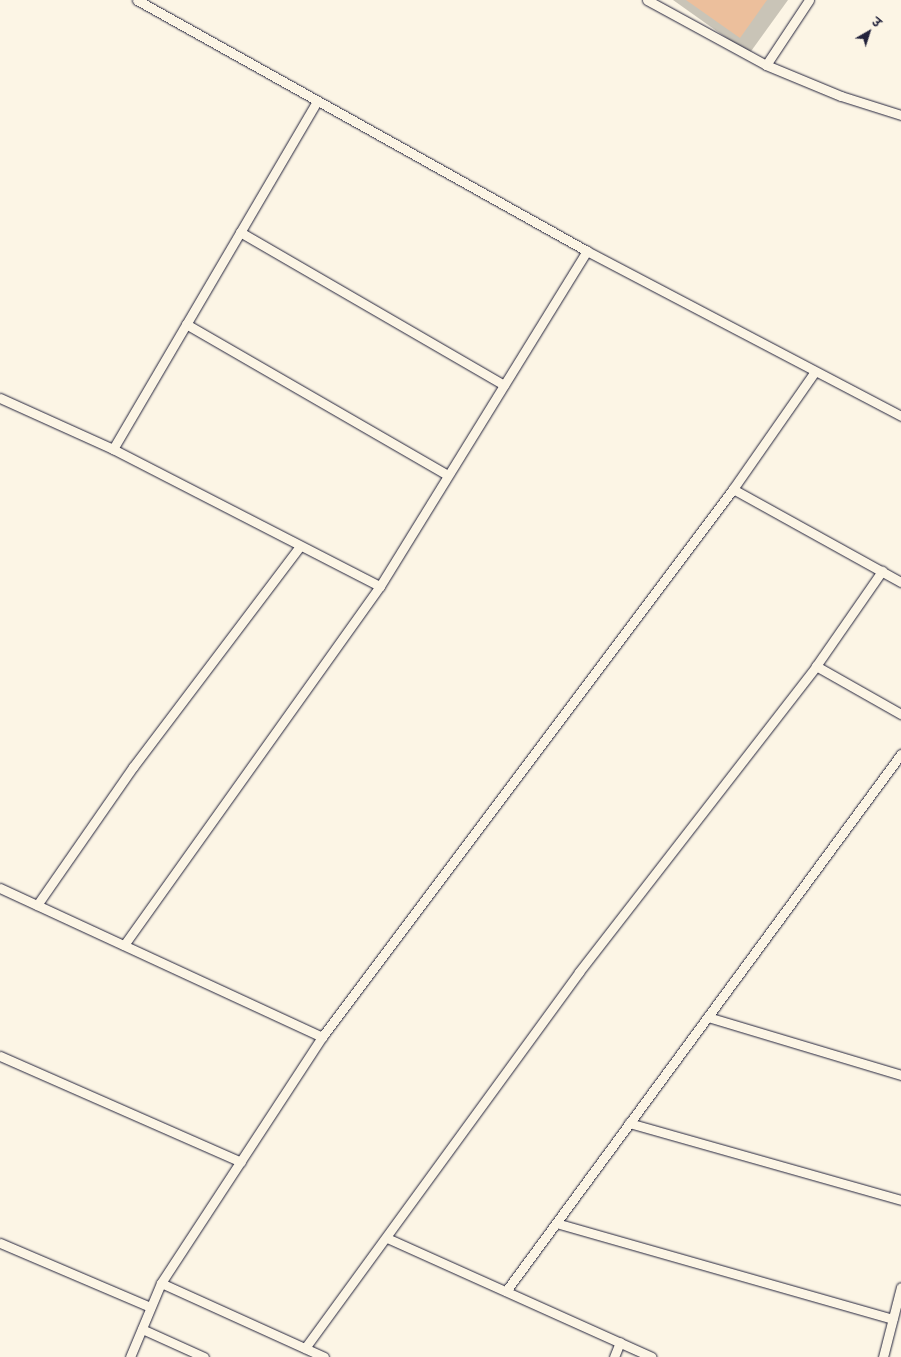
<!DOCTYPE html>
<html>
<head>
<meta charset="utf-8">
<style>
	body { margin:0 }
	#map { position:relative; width:901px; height:1357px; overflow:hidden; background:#fcf5e5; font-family:"Patrick Hand","Playpen Sans Deva",sans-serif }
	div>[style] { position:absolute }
	.shadow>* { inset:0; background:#0003 }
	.building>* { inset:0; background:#ecbf9c }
	.roads { filter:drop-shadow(0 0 1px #22223b) drop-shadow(0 0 1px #22223b) }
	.lane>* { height:9px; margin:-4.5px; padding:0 4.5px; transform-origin:4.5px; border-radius:4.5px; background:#fcf5e5 }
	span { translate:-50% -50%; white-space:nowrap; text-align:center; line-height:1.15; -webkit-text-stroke:3px #fcf5e5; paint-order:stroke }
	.north { position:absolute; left:849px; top:12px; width:40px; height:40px; -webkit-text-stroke:3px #fcf5e5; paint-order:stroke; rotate:39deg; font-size:11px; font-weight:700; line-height:16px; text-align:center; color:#22223b }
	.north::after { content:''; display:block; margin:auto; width:14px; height:18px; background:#22223b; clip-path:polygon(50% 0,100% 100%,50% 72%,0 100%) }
</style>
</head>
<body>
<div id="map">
	<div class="shadow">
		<i style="clip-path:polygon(673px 0,788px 0,749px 54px)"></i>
	</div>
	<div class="building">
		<i style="clip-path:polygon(686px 0,767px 0,740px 38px)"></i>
	</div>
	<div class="roads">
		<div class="lane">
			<i style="left:137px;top:0;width:515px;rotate:29.15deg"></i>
			<i style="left:587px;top:251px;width:355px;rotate:27.7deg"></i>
			<i style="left:647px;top:0;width:136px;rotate:28.6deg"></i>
			<i style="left:766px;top:65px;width:81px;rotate:22.5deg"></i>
			<i style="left:841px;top:96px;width:63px;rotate:17.6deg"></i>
			<i style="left:766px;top:65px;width:78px;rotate:-56.5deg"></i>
			<i style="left:240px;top:232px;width:305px;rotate:30.1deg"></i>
			<i style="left:186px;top:324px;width:302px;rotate:30deg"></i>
			<i style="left:0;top:398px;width:124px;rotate:24.3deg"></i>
			<i style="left:113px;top:449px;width:300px;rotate:27.2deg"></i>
			<i style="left:113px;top:449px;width:403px;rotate:-59.6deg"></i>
			<i style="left:733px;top:489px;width:192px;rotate:29deg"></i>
			<i style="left:816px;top:666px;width:98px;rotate:29.5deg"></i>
			<i style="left:0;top:888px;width:355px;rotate:24.8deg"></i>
			<i style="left:37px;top:905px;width:168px;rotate:-55.2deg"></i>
			<i style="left:133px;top:767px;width:277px;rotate:-52.9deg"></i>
			<i style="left:124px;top:945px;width:441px;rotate:-54.5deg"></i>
			<i style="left:380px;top:586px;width:394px;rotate:-58.3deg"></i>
			<i style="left:708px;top:1017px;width:202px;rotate:16.7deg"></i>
			<i style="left:0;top:1056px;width:263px;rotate:23.7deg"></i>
			<i style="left:629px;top:1123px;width:283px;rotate:15.8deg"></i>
			<i style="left:556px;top:1223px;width:350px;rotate:15.9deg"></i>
			<i style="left:387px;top:1238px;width:290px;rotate:24.2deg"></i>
			<i style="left:0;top:1243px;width:163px;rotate:23.1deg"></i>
			<i style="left:161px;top:1283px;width:179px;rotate:24.4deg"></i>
			<i style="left:506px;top:1291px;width:667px;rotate:-53.66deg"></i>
			<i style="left:142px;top:1329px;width:68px;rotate:24.3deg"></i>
			<i style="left:305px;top:1348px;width:465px;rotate:-53.9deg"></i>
			<i style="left:579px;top:972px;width:387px;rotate:-52.2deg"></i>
			<i style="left:816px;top:666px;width:116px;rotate:-55.2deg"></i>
			<i style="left:130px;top:1357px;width:80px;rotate:-67.3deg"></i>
			<i style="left:161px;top:1283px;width:294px;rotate:-56.8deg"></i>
			<i style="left:322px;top:1037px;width:685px;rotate:-53.13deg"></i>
			<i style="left:733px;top:489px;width:141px;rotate:-55.1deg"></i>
			<i style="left:614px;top:1357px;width:16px;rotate:-68deg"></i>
			<i style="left:883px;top:1357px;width:72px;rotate:-75.6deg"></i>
		</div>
	</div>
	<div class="north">उ</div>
</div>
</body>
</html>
